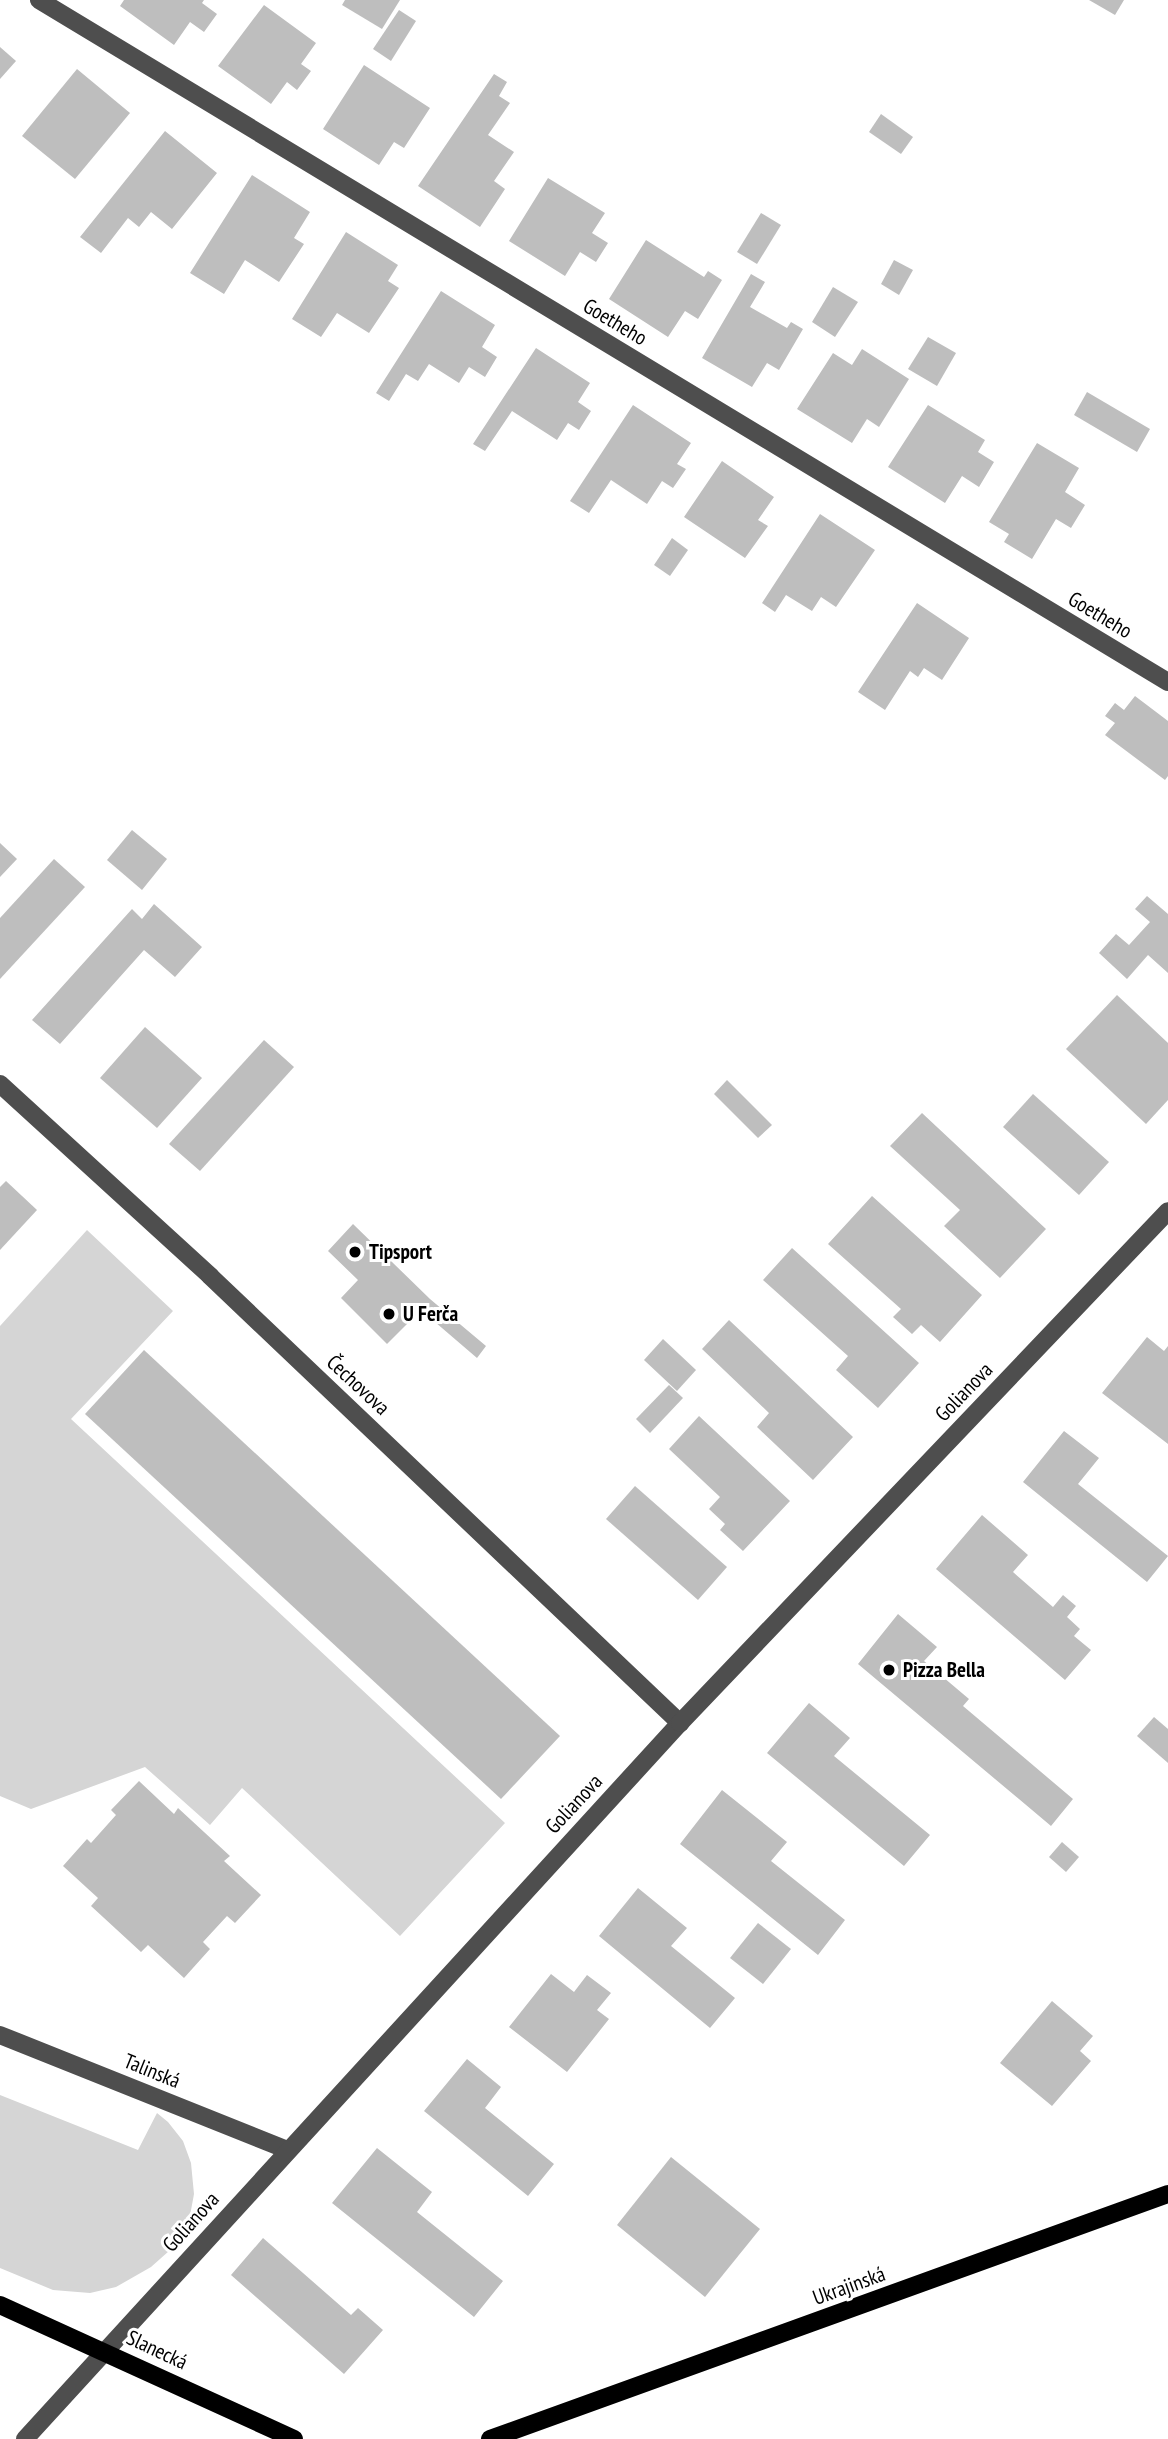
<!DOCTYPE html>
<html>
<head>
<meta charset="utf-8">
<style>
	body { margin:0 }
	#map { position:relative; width:1168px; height:2439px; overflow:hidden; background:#fff; font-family:"PT Sans Narrow",sans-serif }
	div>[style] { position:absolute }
	.green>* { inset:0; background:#d5d5d5 }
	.building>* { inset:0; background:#bebebe }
	.minor>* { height:18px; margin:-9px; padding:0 9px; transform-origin:9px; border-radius:9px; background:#4e4e4e }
	.major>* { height:18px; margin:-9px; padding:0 9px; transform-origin:9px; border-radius:9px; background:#000 }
	.dots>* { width:19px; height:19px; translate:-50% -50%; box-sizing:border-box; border:4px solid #fff; border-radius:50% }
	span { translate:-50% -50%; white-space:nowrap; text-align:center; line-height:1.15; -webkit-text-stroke:6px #fff; paint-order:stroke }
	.street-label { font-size:21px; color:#000 }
	.poi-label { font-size:21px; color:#000; font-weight:700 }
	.left { translate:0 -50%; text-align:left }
</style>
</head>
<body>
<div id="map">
	<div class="green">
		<i style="clip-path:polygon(87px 1230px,173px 1311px,71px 1419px,505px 1823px,400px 1936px,242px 1788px,210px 1825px,145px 1767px,31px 1809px,0 1796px,0 1326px)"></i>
		<i style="clip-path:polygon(0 2095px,138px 2150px,157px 2113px,168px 2122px,183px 2141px,191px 2163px,194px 2194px,189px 2221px,178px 2243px,151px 2267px,116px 2287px,90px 2293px,53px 2290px,0 2268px)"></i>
	</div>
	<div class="building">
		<i style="clip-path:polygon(124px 0,204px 0,202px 3px,217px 14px,204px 32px,190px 22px,174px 45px,120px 6px)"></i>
		<i style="clip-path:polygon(345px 0,400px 0,382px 29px,342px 5px)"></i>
		<i style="clip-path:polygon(1089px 0,1124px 0,1115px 15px)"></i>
		<i style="clip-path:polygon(264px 5px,316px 43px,301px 64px,311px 71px,297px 90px,287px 82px,271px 104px,218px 66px)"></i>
		<i style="clip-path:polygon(399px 10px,416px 21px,391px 61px,373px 49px)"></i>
		<i style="clip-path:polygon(0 47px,16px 61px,0 79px)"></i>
		<i style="clip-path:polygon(364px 65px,430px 108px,404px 148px,394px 142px,379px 165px,323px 129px)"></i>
		<i style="clip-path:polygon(77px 69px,130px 113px,75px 179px,22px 136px)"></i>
		<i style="clip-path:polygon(494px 74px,507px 82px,499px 96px,510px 103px,488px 135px,514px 152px,494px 181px,505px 189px,480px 227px,418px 186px)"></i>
		<i style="clip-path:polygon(881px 114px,913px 137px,901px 154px,869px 132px)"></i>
		<i style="clip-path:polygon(165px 131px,217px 173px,172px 229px,151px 212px,139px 227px,128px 218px,101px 253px,80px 237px)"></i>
		<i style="clip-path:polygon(252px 175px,310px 212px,294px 238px,304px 244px,279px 282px,245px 260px,224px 294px,190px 273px)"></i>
		<i style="clip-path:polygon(548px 178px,605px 213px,592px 233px,608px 243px,596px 262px,580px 252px,565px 276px,509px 241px)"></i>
		<i style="clip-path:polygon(761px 213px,781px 225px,757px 264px,737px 252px)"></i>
		<i style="clip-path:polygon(346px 232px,398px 265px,388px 281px,399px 288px,369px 333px,337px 313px,321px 337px,292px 319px)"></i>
		<i style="clip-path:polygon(646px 240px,704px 277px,708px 271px,722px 280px,698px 319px,685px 311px,668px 337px,609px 299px)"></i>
		<i style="clip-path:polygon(894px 260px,913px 270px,899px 295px,881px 284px)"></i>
		<i style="clip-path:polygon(751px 274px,765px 282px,750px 307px,787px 328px,791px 322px,803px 329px,779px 370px,767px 363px,752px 387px,702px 358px)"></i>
		<i style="clip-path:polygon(833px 287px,858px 302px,835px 337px,812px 322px)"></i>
		<i style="clip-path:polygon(441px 291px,495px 325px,482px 347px,497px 357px,485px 377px,469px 367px,459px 383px,429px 364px,418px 381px,406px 374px,389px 401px,376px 393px)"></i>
		<i style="clip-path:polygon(928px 337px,956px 353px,937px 386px,908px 369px)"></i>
		<i style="clip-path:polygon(536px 348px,590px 383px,578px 402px,591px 411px,579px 430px,568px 423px,557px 440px,512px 411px,485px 451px,473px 444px)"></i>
		<i style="clip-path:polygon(862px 349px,909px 379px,879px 427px,867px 419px,852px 443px,797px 409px,833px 353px,852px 365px)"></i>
		<i style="clip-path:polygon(1087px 392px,1150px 429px,1137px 452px,1074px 415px)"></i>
		<i style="clip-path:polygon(633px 405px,691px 443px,677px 464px,686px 469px,673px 488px,662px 481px,647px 504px,611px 480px,589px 513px,570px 501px)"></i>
		<i style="clip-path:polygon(928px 405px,985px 440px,978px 452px,994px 462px,979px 487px,962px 476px,945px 503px,888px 467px)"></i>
		<i style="clip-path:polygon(1037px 443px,1079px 468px,1065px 492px,1085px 505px,1071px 528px,1056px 519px,1032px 559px,1004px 542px,1009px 534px,989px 522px)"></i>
		<i style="clip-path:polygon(722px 461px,774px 497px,758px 520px,768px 526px,745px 558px,684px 517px)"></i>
		<i style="clip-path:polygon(820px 514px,875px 550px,836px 607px,821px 597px,812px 611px,786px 595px,775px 612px,762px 603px)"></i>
		<i style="clip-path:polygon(672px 538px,688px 550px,670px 576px,654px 565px)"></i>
		<i style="clip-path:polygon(917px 603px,969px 638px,942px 680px,924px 668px,918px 677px,910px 671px,885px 710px,858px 692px)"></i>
		<i style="clip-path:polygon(1135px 696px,1168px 721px,1168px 776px,1165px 780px,1105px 735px,1115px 723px,1105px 716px,1115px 703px,1124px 710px)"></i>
		<i style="clip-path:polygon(132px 830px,167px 859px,142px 890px,107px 860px)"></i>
		<i style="clip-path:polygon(0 843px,17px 859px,0 877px)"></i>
		<i style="clip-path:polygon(54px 859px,85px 887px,0 979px,0 918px)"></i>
		<i style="clip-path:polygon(1147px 896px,1168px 914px,1168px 973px,1148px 955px,1127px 979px,1099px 953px,1116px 934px,1129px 945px,1150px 922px,1135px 909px)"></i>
		<i style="clip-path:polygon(154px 904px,202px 947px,175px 977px,144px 950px,60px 1044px,32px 1020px,132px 909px,142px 919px)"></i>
		<i style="clip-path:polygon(1117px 995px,1168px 1043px,1168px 1100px,1146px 1124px,1066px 1049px)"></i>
		<i style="clip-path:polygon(145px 1027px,202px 1078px,157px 1128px,100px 1078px)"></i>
		<i style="clip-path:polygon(264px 1040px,294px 1067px,200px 1171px,169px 1144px)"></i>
		<i style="clip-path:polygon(727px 1080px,772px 1125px,758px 1138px,714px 1094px)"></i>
		<i style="clip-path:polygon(1033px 1094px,1109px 1162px,1079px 1195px,1003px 1127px)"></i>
		<i style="clip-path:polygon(922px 1113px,1046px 1229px,1000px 1278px,944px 1226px,960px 1210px,890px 1146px)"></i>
		<i style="clip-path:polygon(6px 1181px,37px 1210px,0 1250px,0 1187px)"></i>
		<i style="clip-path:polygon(872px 1196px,982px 1295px,940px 1342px,921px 1325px,912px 1334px,893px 1317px,901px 1309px,828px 1244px)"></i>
		<i style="clip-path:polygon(353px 1224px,430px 1299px,486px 1346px,477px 1358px,421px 1310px,387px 1344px,341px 1298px,358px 1280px,328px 1251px)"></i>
		<i style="clip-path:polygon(792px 1248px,919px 1363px,878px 1408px,836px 1370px,848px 1356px,763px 1280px)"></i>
		<i style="clip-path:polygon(729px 1320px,853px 1437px,813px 1480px,757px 1427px,769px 1413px,702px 1349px)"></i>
		<i style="clip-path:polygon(1147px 1337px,1164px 1351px,1168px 1346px,1168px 1444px,1102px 1393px)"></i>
		<i style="clip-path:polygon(663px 1339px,696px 1370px,677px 1391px,644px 1360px)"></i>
		<i style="clip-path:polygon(144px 1350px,560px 1736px,501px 1799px,85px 1414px)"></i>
		<i style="clip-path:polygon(669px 1385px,683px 1398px,650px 1433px,636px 1419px)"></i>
		<i style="clip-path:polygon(699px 1416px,790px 1501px,743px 1551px,720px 1530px,725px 1524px,709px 1509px,720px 1497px,669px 1449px)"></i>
		<i style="clip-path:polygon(1064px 1431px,1099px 1458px,1078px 1484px,1168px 1556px,1147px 1582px,1023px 1482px)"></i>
		<i style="clip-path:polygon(635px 1486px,727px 1567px,698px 1600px,606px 1519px)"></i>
		<i style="clip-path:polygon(982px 1515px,1028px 1555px,1013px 1572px,1053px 1607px,1063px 1595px,1076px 1606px,1067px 1617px,1080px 1629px,1074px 1636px,1091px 1650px,1065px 1680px,936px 1569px)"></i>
		<i style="clip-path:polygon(898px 1614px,937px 1647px,924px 1661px,969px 1699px,963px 1706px,1073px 1799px,1051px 1826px,858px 1664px)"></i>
		<i style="clip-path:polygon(809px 1703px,850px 1738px,834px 1756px,930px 1835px,904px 1866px,767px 1753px)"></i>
		<i style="clip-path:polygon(1154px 1717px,1168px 1729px,1168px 1763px,1137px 1736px)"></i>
		<i style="clip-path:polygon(139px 1781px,174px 1814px,178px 1808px,230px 1856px,224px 1861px,261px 1895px,235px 1923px,227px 1916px,203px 1942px,210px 1949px,184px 1978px,148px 1945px,141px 1952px,91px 1906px,98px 1898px,63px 1866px,87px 1839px,91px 1843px,116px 1815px,111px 1810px)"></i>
		<i style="clip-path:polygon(722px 1790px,787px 1842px,771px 1861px,845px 1920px,818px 1955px,680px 1844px)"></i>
		<i style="clip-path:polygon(1062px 1842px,1079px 1857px,1066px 1872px,1049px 1857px)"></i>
		<i style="clip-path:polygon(638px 1888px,687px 1928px,671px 1946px,735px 1998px,710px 2028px,599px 1936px)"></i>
		<i style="clip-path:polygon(758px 1923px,791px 1949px,763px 1984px,730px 1958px)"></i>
		<i style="clip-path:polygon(551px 1974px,574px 1992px,587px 1975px,611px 1993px,597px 2010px,609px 2019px,567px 2072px,509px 2027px)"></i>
		<i style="clip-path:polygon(1052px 2001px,1093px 2036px,1080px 2051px,1091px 2061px,1052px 2106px,1000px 2063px)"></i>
		<i style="clip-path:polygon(467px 2059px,501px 2087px,485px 2108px,554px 2164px,528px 2196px,424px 2111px)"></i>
		<i style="clip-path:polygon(377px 2148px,432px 2192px,417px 2212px,503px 2281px,474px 2317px,332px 2203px)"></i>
		<i style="clip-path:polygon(671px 2157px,760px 2229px,705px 2297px,617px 2225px)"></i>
		<i style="clip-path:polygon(263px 2238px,351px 2315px,358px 2308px,383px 2330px,344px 2374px,231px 2275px)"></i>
	</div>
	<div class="minor">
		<i style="left:39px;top:0;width:1319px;rotate:31.14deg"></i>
		<i style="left:0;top:1084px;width:285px;rotate:42.4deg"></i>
		<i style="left:210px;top:1276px;width:649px;rotate:43.56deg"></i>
		<i style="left:0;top:2035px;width:309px;rotate:21.8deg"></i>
		<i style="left:25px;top:2439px;width:970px;rotate:-47.55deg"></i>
		<i style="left:680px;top:1723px;width:707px;rotate:-46.37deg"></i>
	</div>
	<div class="major">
		<i style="left:0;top:2305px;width:323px;rotate:24.5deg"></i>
		<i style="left:490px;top:2439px;width:721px;rotate:-19.87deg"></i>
	</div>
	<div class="dots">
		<i style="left:355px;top:1252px;background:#000"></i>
		<i style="left:389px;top:1314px;background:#000"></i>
		<i style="left:889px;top:1670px;background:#000"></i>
	</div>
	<div class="street-label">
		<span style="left:615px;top:322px;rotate:31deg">Goetheho</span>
		<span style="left:1100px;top:615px;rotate:31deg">Goetheho</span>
		<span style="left:358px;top:1385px;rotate:43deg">Čechovova</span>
		<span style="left:964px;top:1392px;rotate:-46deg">Golianova</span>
		<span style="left:574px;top:1804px;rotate:-47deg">Golianova</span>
		<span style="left:152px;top:2071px;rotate:22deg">Talinská</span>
		<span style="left:191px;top:2222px;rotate:-48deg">Golianova</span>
		<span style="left:849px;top:2286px;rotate:-20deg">Ukrajinská</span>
		<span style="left:157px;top:2350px;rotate:25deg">Slanecká</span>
	</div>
	<div class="poi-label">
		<span class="left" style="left:369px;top:1252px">Tipsport</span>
		<span class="left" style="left:403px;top:1314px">U Ferča</span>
		<span class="left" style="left:903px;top:1670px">Pizza Bella</span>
	</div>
</div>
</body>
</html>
